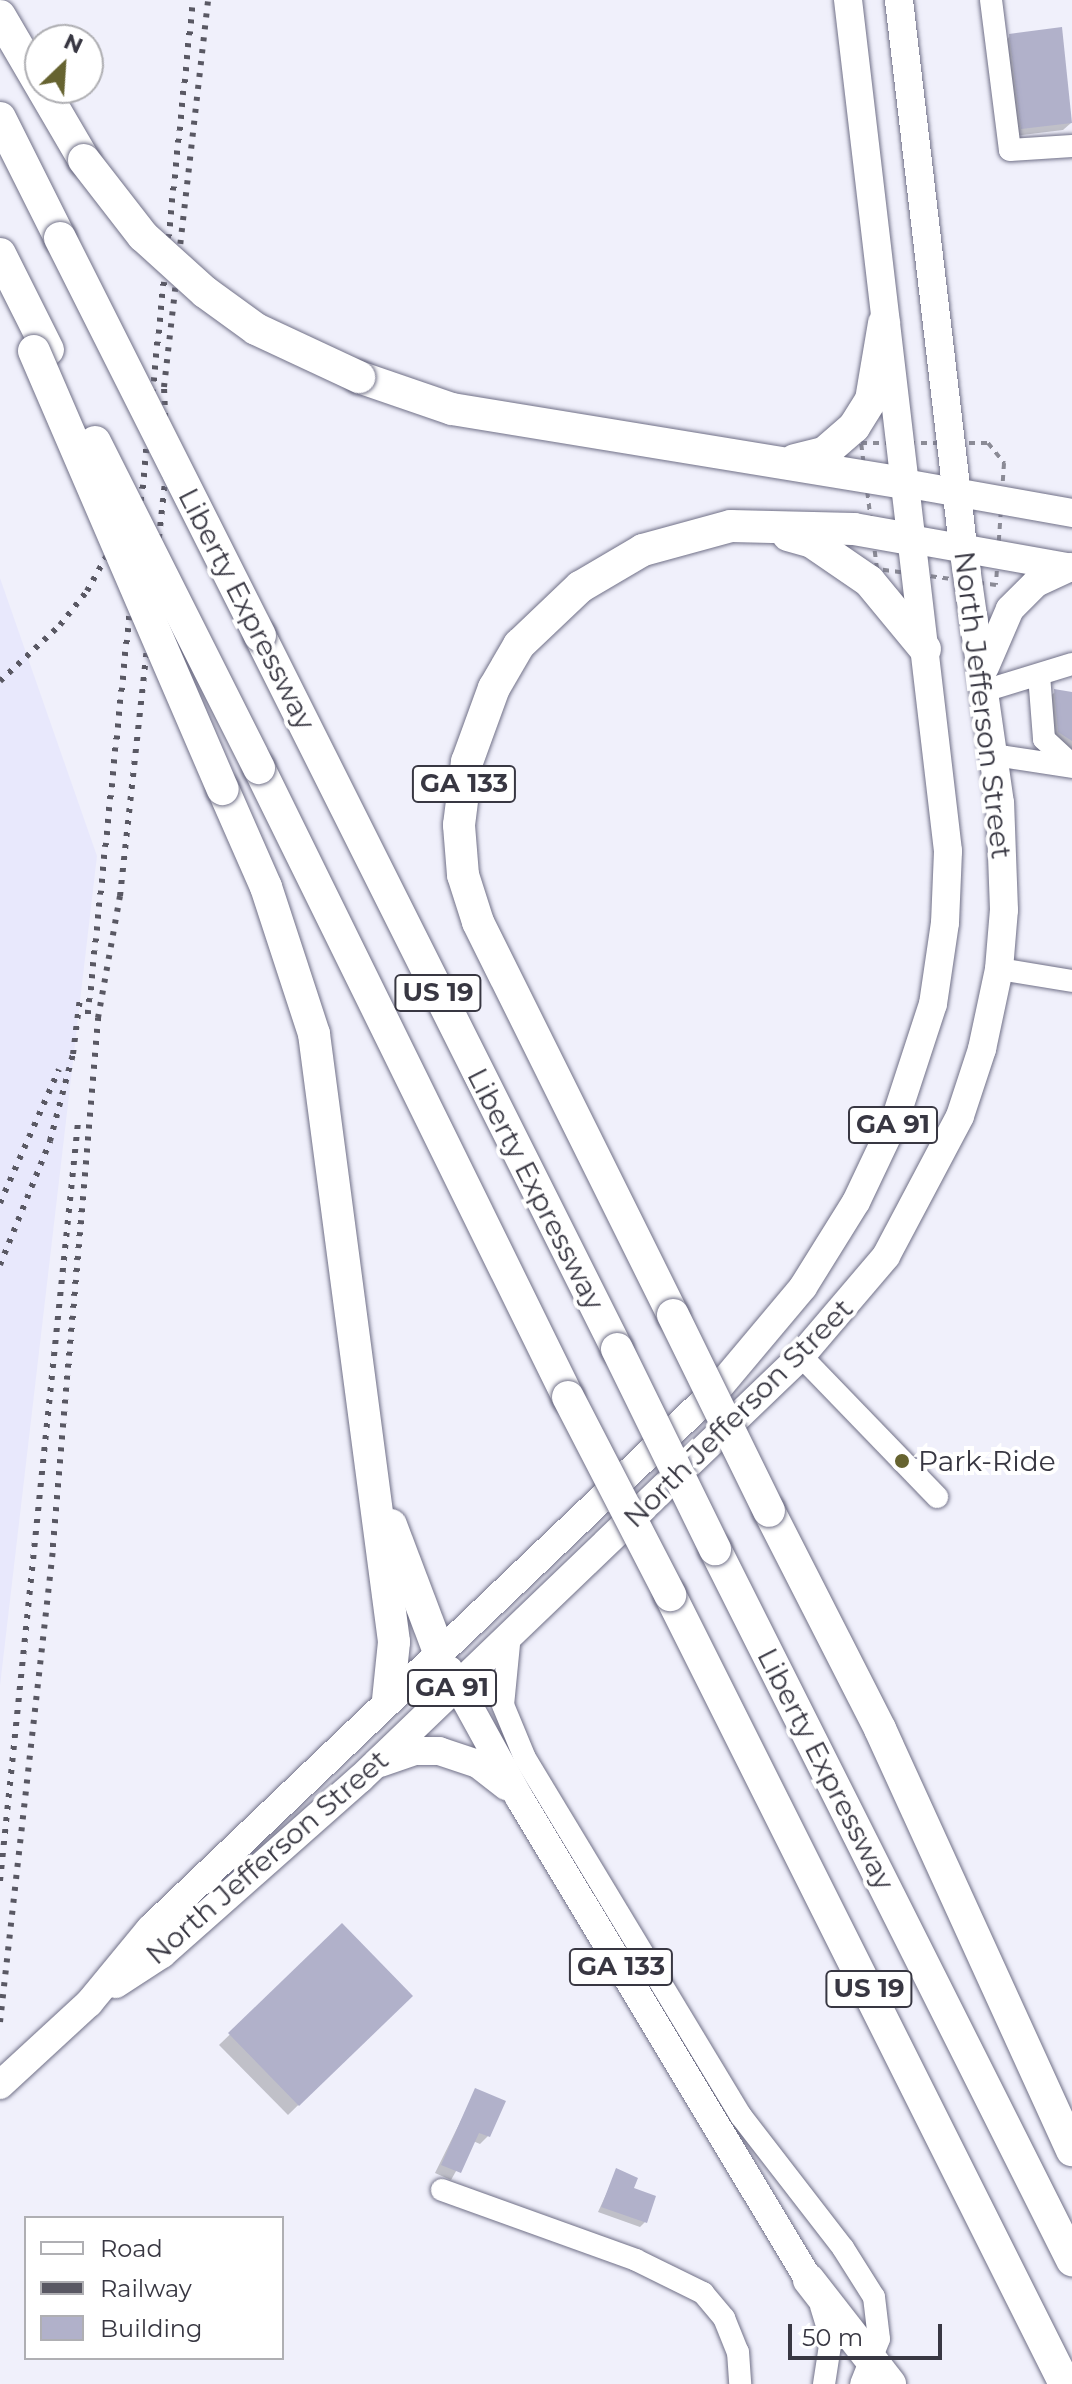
<!DOCTYPE html>
<html>
<head>
<meta charset="utf-8">
<style>
	body { margin:0 }
	#map { position:relative; width:1072px; height:2384px; overflow:hidden; background:#f0f0fb; font-family:Montserrat,sans-serif }
	div>[style] { position:absolute }
	.built>* { inset:0; background:#e8e8fc }
	.shadow>* { inset:0; background:#0003 }
	.building>* { inset:0; background:#b1b1ca }
	.path>* { height:4px; margin-top:-2px; transform-origin:0; background:repeating-linear-gradient(90deg,#8b8b96 0 6px,transparent 0 12px) }
	.roads { filter:drop-shadow(0 0 2px #707087) drop-shadow(0 0 2px #707087) }
	.minor>* { height:22px; margin:-11px; padding:0 11px; transform-origin:11px; border-radius:11px; background:#fff }
	.major>* { height:28px; margin:-14px; padding:0 14px; transform-origin:14px; border-radius:14px; background:#fff }
	.highway>* { height:32px; margin:-16px; padding:0 16px; transform-origin:16px; border-radius:16px; background:#fff }
	.rail>* { height:6px; margin-top:-3px; transform-origin:0; background:repeating-linear-gradient(90deg,#595863 0 4px,transparent 0 12px) }
	.bridges { filter:drop-shadow(0 0 2px #707087) drop-shadow(0 0 2px #707087) }
	.highway-bridge>* { height:32px; margin:-16px; padding:0 16px; transform-origin:16px; border-radius:16px; background:#fff }
	.dots>* { width:22px; height:22px; translate:-50% -50%; box-sizing:border-box; border:4px solid #fff; border-radius:50% }
	span { translate:-50% -50%; white-space:nowrap; text-align:center; line-height:1.15; -webkit-text-stroke:8px #fff; paint-order:stroke }
	.shield-label span { padding:2px 6px; background:#fff; border:2px solid; border-radius:6px; -webkit-text-stroke-width:0 }
	.shield-label { font-size:26px; color:#383742; font-weight:700 }
	.street-label { font-size:28px; color:#383742 }
	.poi-label { font-size:28px; color:#383742 }
	.left { translate:0 -50%; text-align:left }
	.legend { position:absolute; left:24px; top:2216px; width:260px; height:144px; box-sizing:border-box; background:#fff; border:2px solid #afafb3; margin:0; padding:10px 14px; list-style:none; font-size:24px; color:#383742 }
	.legend li { display:flex; align-items:center; gap:16px; height:40px }
	.legend b { width:40px; border:2px solid #afafb3 }
	.north { position:absolute; left:24px; top:24px; width:80px; height:80px; box-sizing:border-box; background:#fff; border:2px solid #afafb3; border-radius:50%; rotate:25deg; font-size:22px; font-weight:700; line-height:32px; text-align:center; color:#383742 }
	.north::after { content:''; display:block; margin:auto; width:28px; height:36px; background:#666330; clip-path:polygon(50% 0,100% 100%,50% 72%,0 100%) }
	.scale { position:absolute; left:788px; top:2324px; width:154px; height:36px; box-sizing:border-box; border:4px solid #383742; border-top:0; padding-left:10px; font-size:24px; line-height:28px; white-space:nowrap; color:#383742; -webkit-text-stroke:6px #fff; paint-order:stroke }
</style>
</head>
<body>
<div id="map">
	<div class="built">
		<i style="clip-path:polygon(0 578px,97px 856px,0 1686px)"></i>
	</div>
	<div class="shadow">
		<i style="clip-path:polygon(1010px 36px,1071px 123px,1063px 130px,1014px 136px,1003px 44px)"></i>
		<i style="clip-path:polygon(1055px 692px,1072px 694px,1072px 752px,1056px 750px,1045px 701px)"></i>
		<i style="clip-path:polygon(342px 1926px,410px 1996px,288px 2115px,219px 2045px)"></i>
		<i style="clip-path:polygon(476px 2090px,488px 2136px,480px 2144px,473px 2141px,451px 2180px,435px 2173px)"></i>
		<i style="clip-path:polygon(617px 2171px,645px 2222px,640px 2227px,598px 2212px)"></i>
	</div>
	<div class="building">
		<i style="clip-path:polygon(1062px 27px,1072px 123px,1021px 129px,1009px 34px)"></i>
		<i style="clip-path:polygon(1054px 689px,1072px 692px,1072px 741px,1058px 732px)"></i>
		<i style="clip-path:polygon(342px 1923px,413px 1996px,299px 2106px,228px 2033px)"></i>
		<i style="clip-path:polygon(475px 2088px,506px 2101px,490px 2137px,479px 2133px,461px 2173px,441px 2165px)"></i>
		<i style="clip-path:polygon(616px 2168px,638px 2178px,634px 2188px,656px 2196px,647px 2223px,601px 2207px)"></i>
	</div>
	<div class="path">
		<i style="left:861px;top:443px;width:127px"></i>
		<i style="left:988px;top:443px;width:26px;rotate:51deg"></i>
		<i style="left:1004px;top:463px;width:122px;rotate:93.8deg"></i>
		<i style="left:996px;top:585px;width:120px;rotate:-172.3deg"></i>
		<i style="left:877px;top:569px;width:127px;rotate:-97.2deg"></i>
	</div>
	<div class="roads">
		<div class="minor">
			<i style="left:991px;top:0;width:151px;rotate:82.8deg"></i>
			<i style="left:1010px;top:150px;width:62px;rotate:-3.7deg"></i>
			<i style="left:1039px;top:675px;width:64px;rotate:85.5deg"></i>
			<i style="left:1044px;top:739px;width:38px;rotate:43deg"></i>
			<i style="left:984px;top:691px;width:92px;rotate:-17.1deg"></i>
			<i style="left:994px;top:755px;width:79px;rotate:8.7deg"></i>
			<i style="left:999px;top:969px;width:74px;rotate:9.3deg"></i>
			<i style="left:801px;top:1356px;width:196px;rotate:46deg"></i>
			<i style="left:510px;top:1634px;width:71px;rotate:95.6deg"></i>
			<i style="left:503px;top:1705px;width:57px;rotate:67.5deg"></i>
			<i style="left:525px;top:1758px;width:418px;rotate:58.9deg"></i>
			<i style="left:741px;top:2116px;width:167px;rotate:52.3deg"></i>
			<i style="left:843px;top:2248px;width:58px;rotate:57.7deg"></i>
			<i style="left:874px;top:2297px;width:42px;rotate:83.2deg"></i>
			<i style="left:879px;top:2339px;width:48px;rotate:111.8deg"></i>
			<i style="left:442px;top:2190px;width:206px;rotate:19.8deg"></i>
			<i style="left:636px;top:2260px;width:75px;rotate:26.2deg"></i>
			<i style="left:703px;top:2293px;width:33px;rotate:50deg"></i>
			<i style="left:724px;top:2318px;width:37px;rotate:68deg"></i>
			<i style="left:738px;top:2352px;width:32px;rotate:86deg"></i>
			<i style="left:821px;top:2306px;width:34px;rotate:73deg"></i>
			<i style="left:831px;top:2339px;width:46px;rotate:98.8deg"></i>
		</div>
		<div class="major">
			<i style="left:904px;top:483px;width:171px;rotate:10.1deg"></i>
			<i style="left:910px;top:539px;width:165px;rotate:10.1deg"></i>
			<i style="left:985px;top:667px;width:63px;rotate:-66.7deg"></i>
			<i style="left:1010px;top:609px;width:37px;rotate:-45deg"></i>
			<i style="left:1036px;top:583px;width:38px;rotate:-25deg"></i>
			<i style="left:449px;top:1670px;width:147px;rotate:61.2deg"></i>
			<i style="left:520px;top:1799px;width:561px;rotate:59deg"></i>
			<i style="left:380px;top:1763px;width:36px;rotate:-19deg"></i>
			<i style="left:414px;top:1751px;width:25px"></i>
			<i style="left:439px;top:1751px;width:41px;rotate:18.4deg"></i>
			<i style="left:478px;top:1764px;width:36px;rotate:38deg"></i>
			<i style="left:116px;top:1984px;width:55px;rotate:-33.1deg"></i>
			<i style="left:162px;top:1954px;width:264px;rotate:-41.5deg"></i>
			<i style="left:360px;top:1779px;width:611px;rotate:-43.81deg"></i>
			<i style="left:801px;top:1356px;width:131px;rotate:-49.6deg"></i>
			<i style="left:886px;top:1256px;width:158px;rotate:-62.1deg"></i>
			<i style="left:960px;top:1116px;width:71px;rotate:-71.8deg"></i>
			<i style="left:982px;top:1049px;width:82px;rotate:-78deg"></i>
			<i style="left:999px;top:969px;width:59px;rotate:-85.2deg"></i>
			<i style="left:1004px;top:910px;width:107px;rotate:-92.1deg"></i>
			<i style="left:1000px;top:803px;width:260px;rotate:-98.2deg"></i>
			<i style="left:963px;top:546px;width:550px;rotate:-96.69deg"></i>
			<i style="left:0;top:2085px;width:121px;rotate:-42.7deg"></i>
			<i style="left:89px;top:2003px;width:96px;rotate:-50.5deg"></i>
			<i style="left:150px;top:1929px;width:787px;rotate:-43.61deg"></i>
			<i style="left:720px;top:1386px;width:129px;rotate:-50deg"></i>
			<i style="left:803px;top:1287px;width:100px;rotate:-58.1deg"></i>
			<i style="left:856px;top:1202px;width:91px;rotate:-64.6deg"></i>
			<i style="left:895px;top:1120px;width:122px;rotate:-71.9deg"></i>
			<i style="left:933px;top:1004px;width:82px;rotate:-81.6deg"></i>
			<i style="left:945px;top:923px;width:72px;rotate:-87.6deg"></i>
			<i style="left:948px;top:851px;width:857px;rotate:-96.7deg"></i>
		</div>
		<div class="highway">
			<i style="left:0;top:16px;width:167px;rotate:59.7deg"></i>
			<i style="left:0;top:118px;width:134px;rotate:63.4deg"></i>
			<i style="left:0;top:254px;width:107px;rotate:63.4deg"></i>
			<i style="left:359px;top:377px;width:98px;rotate:19deg"></i>
			<i style="left:452px;top:409px;width:458px;rotate:9.3deg"></i>
			<i style="left:795px;top:460px;width:30px;rotate:-14deg"></i>
			<i style="left:824px;top:453px;width:40px;rotate:-41deg"></i>
			<i style="left:854px;top:427px;width:32px;rotate:-58deg"></i>
			<i style="left:871px;top:400px;width:78px;rotate:-80.4deg"></i>
			<i style="left:788px;top:535px;width:25px;rotate:16deg"></i>
			<i style="left:812px;top:542px;width:69px;rotate:34.4deg"></i>
			<i style="left:869px;top:581px;width:88px;rotate:50.5deg"></i>
			<i style="left:260px;top:636px;width:797px;rotate:63.4deg"></i>
			<i style="left:259px;top:768px;width:701px;rotate:63.84deg"></i>
			<i style="left:223px;top:789px;width:107px;rotate:66.3deg"></i>
			<i style="left:266px;top:887px;width:155px;rotate:71.9deg"></i>
			<i style="left:314px;top:1034px;width:613px;rotate:82.5deg"></i>
			<i style="left:394px;top:1642px;width:58px;rotate:95.9deg"></i>
			<i style="left:673px;top:1315px;width:439px;rotate:-116.4deg"></i>
			<i style="left:478px;top:922px;width:49px;rotate:-107.7deg"></i>
			<i style="left:463px;top:875px;width:50px;rotate:-94.6deg"></i>
			<i style="left:459px;top:825px;width:64px;rotate:-82.8deg"></i>
			<i style="left:467px;top:762px;width:79px;rotate:-70deg"></i>
			<i style="left:494px;top:688px;width:50px;rotate:-59.8deg"></i>
			<i style="left:519px;top:645px;width:84px;rotate:-43.6deg"></i>
			<i style="left:580px;top:587px;width:73px;rotate:-30.4deg"></i>
			<i style="left:643px;top:550px;width:91px;rotate:-15.3deg"></i>
			<i style="left:731px;top:526px;width:123px;rotate:1.4deg"></i>
			<i style="left:854px;top:529px;width:57px;rotate:10.1deg"></i>
			<i style="left:769px;top:1511px;width:245px;rotate:63deg"></i>
			<i style="left:880px;top:1729px;width:463px;rotate:65.5deg"></i>
			<i style="left:391px;top:1525px;width:136px;rotate:69.3deg"></i>
			<i style="left:715px;top:1549px;width:796px;rotate:63.34deg"></i>
			<i style="left:670px;top:1595px;width:882px;rotate:63.41deg"></i>
			<i style="left:809px;top:2280px;width:132px;rotate:52.1deg"></i>
		</div>
	</div>
	<div class="rail">
		<i style="left:0;top:681px;width:82px;rotate:-43deg"></i>
		<i style="left:60px;top:625px;width:43px;rotate:-51.5deg"></i>
		<i style="left:87px;top:591px;width:68px;rotate:-60.8deg"></i>
		<i style="left:120px;top:532px;width:47px;rotate:-68.9deg"></i>
		<i style="left:88px;top:1014px;width:1019px;rotate:-84.09deg"></i>
		<i style="left:0;top:1203px;width:146px;rotate:-66.2deg"></i>
		<i style="left:0;top:1265px;width:134px;rotate:-68deg"></i>
		<i style="left:50px;top:1141px;width:90px;rotate:-75.2deg"></i>
		<i style="left:73px;top:1054px;width:56px;rotate:-82.9deg"></i>
		<i style="left:0;top:1881px;width:763px;rotate:-84.13deg"></i>
		<i style="left:0;top:2022px;width:478px;rotate:-83.6deg"></i>
		<i style="left:53px;top:1547px;width:531px;rotate:-85.14deg"></i>
		<i style="left:98px;top:1018px;width:124px;rotate:-79.8deg"></i>
		<i style="left:120px;top:896px;width:434px;rotate:-83.8deg"></i>
		<i style="left:167px;top:465px;width:78px;rotate:-92.2deg"></i>
		<i style="left:164px;top:387px;width:389px;rotate:-83.5deg"></i>
	</div>
	<div class="bridges">
		<div class="highway-bridge">
			<i style="left:84px;top:160px;width:96px;rotate:52.2deg"></i>
			<i style="left:143px;top:236px;width:84px;rotate:42.1deg"></i>
			<i style="left:205px;top:292px;width:63px;rotate:36deg"></i>
			<i style="left:256px;top:329px;width:114px;rotate:25deg"></i>
			<i style="left:60px;top:238px;width:445px;rotate:63.3deg"></i>
			<i style="left:34px;top:351px;width:477px;rotate:66.7deg"></i>
			<i style="left:95px;top:442px;width:365px;rotate:63.3deg"></i>
			<i style="left:673px;top:1315px;width:218px;rotate:63.9deg"></i>
			<i style="left:617px;top:1349px;width:223px;rotate:63.9deg"></i>
			<i style="left:568px;top:1397px;width:223px;rotate:62.7deg"></i>
		</div>
	</div>
	<div class="dots">
		<i style="left:902px;top:1461px;background:#666330"></i>
	</div>
	<div class="shield-label">
		<span style="left:464px;top:784px">GA 133</span>
		<span style="left:438px;top:993px">US 19</span>
		<span style="left:893px;top:1125px">GA 91</span>
		<span style="left:452px;top:1688px">GA 91</span>
		<span style="left:621px;top:1967px">GA 133</span>
		<span style="left:869px;top:1989px">US 19</span>
	</div>
	<div class="street-label">
		<span style="left:247px;top:609px;rotate:63deg">Liberty Expressway</span>
		<span style="left:983px;top:705px;rotate:83deg">North Jefferson Street</span>
		<span style="left:536px;top:1189px;rotate:63deg">Liberty Expressway</span>
		<span style="left:738px;top:1413px;rotate:-45deg">North Jefferson Street</span>
		<span style="left:826px;top:1769px;rotate:63deg">Liberty Expressway</span>
		<span style="left:267px;top:1857px;rotate:-41deg">North Jefferson Street</span>
	</div>
	<div class="poi-label">
		<span class="left" style="left:918px;top:1461px">Park-Ride</span>
	</div>
	<ul class="legend">
	<li><b style="height:10px;background:#fff"></b>Road</li>
	<li><b style="height:10px;background:#595863"></b>Railway</li>
	<li><b style="height:22px;background:#b1b1ca"></b>Building</li>
	</ul>
	<div class="north">N</div>
	<div class="scale">50 m</div>
</div>
</body>
</html>
